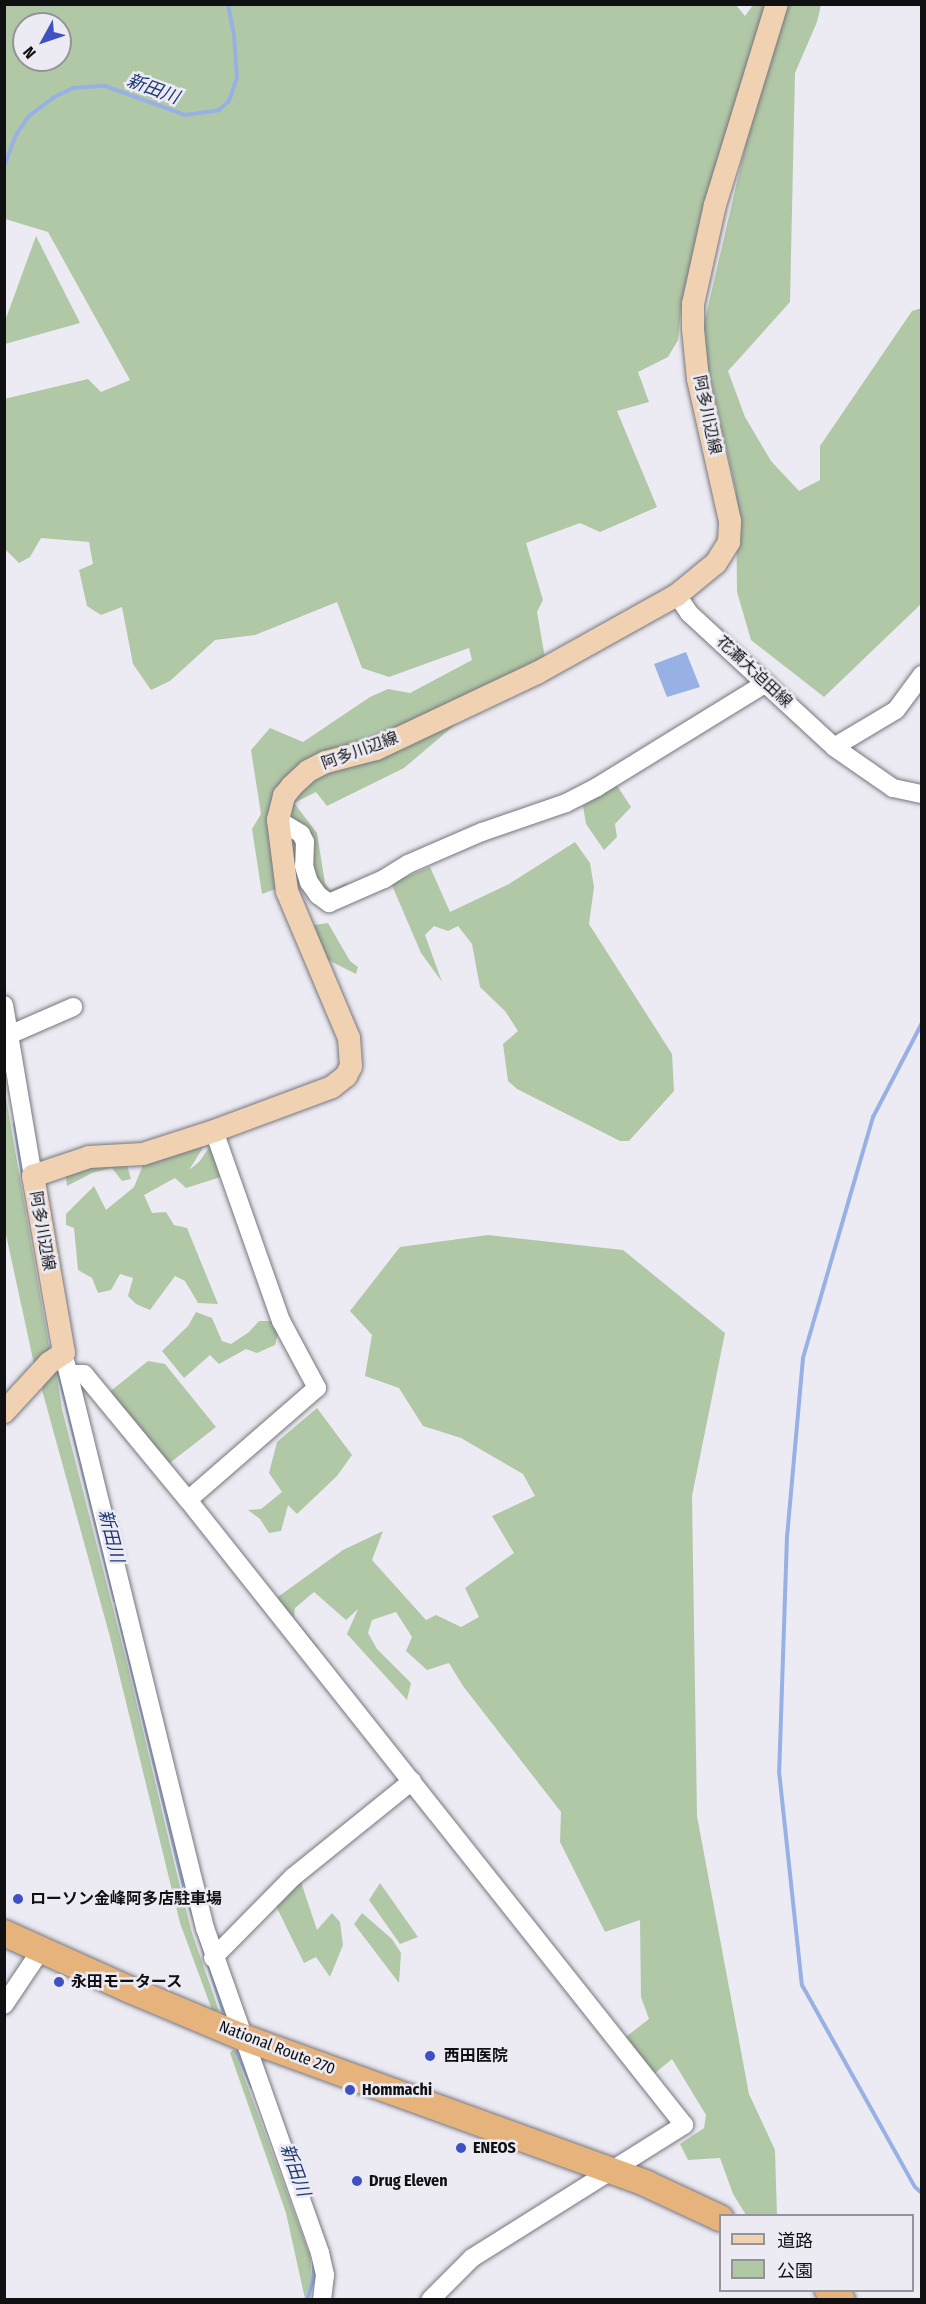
<!DOCTYPE html>
<html>
<head>
<meta charset="utf-8">
<style>
	body { margin:0 }
	#map { position:relative; width:926px; height:2304px; overflow:hidden; background:#ecebf3; font-family:"Fira Sans Condensed","Noto Sans JP",sans-serif }
	div>[style] { position:absolute }
	.green>* { inset:0; background:#b1c8a7 }
	.water>* { inset:0; background:#97b1e4 }
	.stream>* { height:4px; margin:-2px; padding:0 2px; transform-origin:2px; border-radius:2px; background:#97b1e4 }
	.roads { filter:drop-shadow(0 0 2px #77767e) drop-shadow(0 0 2px #77767e) }
	.minor>* { height:18px; margin:-9px; padding:0 9px; transform-origin:9px; border-radius:9px; background:#fff }
	.major>* { height:22px; margin:-11px; padding:0 11px; transform-origin:11px; border-radius:11px; background:#f0d1b1 }
	.highway>* { height:26px; margin:-13px; padding:0 13px; transform-origin:13px; border-radius:13px; background:#e6b37d }
	.dots>* { width:16px; height:16px; translate:-50% -50%; box-sizing:border-box; border:3px solid #ecebf3; border-radius:50% }
	span { translate:-50% -50%; white-space:nowrap; text-align:center; line-height:1.15; -webkit-text-stroke:5px #ecebf3; paint-order:stroke }
	.street-label { font-size:16px; color:#100f12 }
	.poi-label { font-size:16px; color:#100f12; font-weight:700 }
	.left { translate:0 -50%; text-align:left }
	.water-label { font-size:18px; color:#1c3975; font-style:italic }
	.frame { position:absolute; inset:0; border:6px solid #100f12; pointer-events:none }
	.legend { position:absolute; left:719px; top:2214px; width:195px; height:78px; box-sizing:border-box; background:#ecebf3; border:2px solid #949399; margin:0; padding:8px 10px; list-style:none; font-size:18px; color:#100f12 }
	.legend li { display:flex; align-items:center; gap:12px; height:30px }
	.legend b { width:30px; border:2px solid #949399 }
	.north { position:absolute; left:12px; top:12px; width:60px; height:60px; box-sizing:border-box; background:#ecebf3; border:2px solid #949399; border-radius:50%; rotate:230deg; font-size:16px; font-weight:700; line-height:24px; text-align:center; color:#100f12 }
	.north::after { content:''; display:block; margin:auto; width:21px; height:27px; background:#3f50c3; clip-path:polygon(50% 0,100% 100%,50% 72%,0 100%) }
</style>
</head>
<body>
<div id="map">
	<div class="green">
		<i style="clip-path:polygon(evenodd,735px 4px,745px 16px,753px 5px,770px 5px,720px 151px,681px 309px,678px 340px,668px 357px,638px 372px,649px 402px,617px 411px,657px 507px,600px 532px,580px 523px,526px 543px,543px 600px,537px 612px,545px 658px,463px 718px,404px 768px,327px 806px,316px 792px,294px 803px,317px 833px,325px 883px,330px 890px,347px 883px,349px 889px,328px 898px,322px 892px,285px 816px,278px 888px,262px 894px,252px 829px,261px 814px,251px 750px,270px 728px,303px 742px,370px 697px,388px 689px,410px 693px,472px 660px,469px 648px,389px 677px,362px 668px,337px 602px,255px 635px,215px 640px,170px 681px,151px 690px,133px 664px,122px 607px,101px 615px,87px 606px,79px 570px,93px 564px,89px 542px,41px 538px,30px 557px,19px 563px,5px 549px,4px 399px,88px 379px,101px 392px,130px 380px,48px 232px,5px 219px,5px 5px,735px 4px,24px 24px,60px 24px,60px 60px,24px 60px,24px 24px)"></i>
		<i style="clip-path:polygon(787px 5px,821px 5px,817px 22px,795px 73px,790px 302px,728px 371px,745px 417px,771px 461px,799px 491px,820px 480px,820px 446px,912px 311px,922px 308px,921px 604px,824px 697px,751px 640px,737px 592px,736px 491px,701px 337px,761px 78px)"></i>
		<i style="clip-path:polygon(36px 236px,80px 323px,5px 344px,5px 321px)"></i>
		<i style="clip-path:polygon(616px 784px,631px 807px,615px 824px,617px 837px,604px 850px,586px 824px,583px 806px)"></i>
		<i style="clip-path:polygon(575px 842px,590px 863px,594px 887px,589px 924px,672px 1054px,674px 1091px,629px 1141px,620px 1141px,517px 1089px,508px 1081px,503px 1044px,518px 1031px,505px 1011px,480px 987px,472px 944px,458px 926px,448px 931px,434px 926px,425px 935px,442px 982px,421px 953px,391px 883px,430px 867px,450px 912px,509px 884px)"></i>
		<i style="clip-path:polygon(328px 923px,350px 961px,358px 967px,356px 974px,324px 958px,308px 926px)"></i>
		<i style="clip-path:polygon(4px 1086px,50px 1352px,34px 1364px,5px 1230px)"></i>
		<i style="clip-path:polygon(213px 1142px,224px 1176px,186px 1188px,175px 1178px,144px 1195px,152px 1213px,166px 1212px,174px 1225px,187px 1228px,218px 1304px,198px 1303px,185px 1281px,175px 1276px,150px 1310px,136px 1304px,128px 1296px,133px 1278px,120px 1274px,111px 1290px,98px 1293px,92px 1278px,78px 1270px,74px 1228px,66px 1225px,66px 1214px,94px 1186px,106px 1210px,134px 1187px,145px 1160px,204px 1146px,189px 1170px,199px 1162px)"></i>
		<i style="clip-path:polygon(126px 1162px,131px 1179px,122px 1181px,112px 1168px,92px 1173px,67px 1186px,65px 1169px)"></i>
		<i style="clip-path:polygon(488px 1235px,623px 1250px,725px 1333px,692px 1496px,697px 1816px,749px 2094px,775px 2150px,777px 2215px,746px 2215px,733px 2194px,720px 2158px,688px 2160px,680px 2144px,704px 2128px,706px 2115px,672px 2059px,654px 2074px,623px 2039px,649px 2019px,641px 1997px,640px 1920px,605px 1932px,560px 1842px,561px 1812px,463px 1686px,449px 1663px,427px 1670px,406px 1651px,412px 1637px,396px 1612px,372px 1620px,368px 1633px,377px 1649px,411px 1683px,407px 1700px,347px 1634px,358px 1609px,346px 1620px,314px 1592px,295px 1608px,294px 1618px,318px 1647px,315px 1652px,275px 1599px,343px 1550px,383px 1531px,372px 1560px,426px 1620px,436px 1615px,461px 1627px,479px 1617px,465px 1588px,514px 1553px,492px 1516px,535px 1496px,523px 1474px,461px 1438px,423px 1426px,399px 1388px,365px 1376px,372px 1335px,350px 1311px,400px 1247px)"></i>
		<i style="clip-path:polygon(196px 1312px,212px 1318px,222px 1341px,231px 1344px,249px 1332px,259px 1321px,274px 1321px,279px 1330px,275px 1345px,257px 1353px,246px 1349px,219px 1364px,210px 1355px,184px 1378px,162px 1351px,188px 1326px)"></i>
		<i style="clip-path:polygon(148px 1361px,165px 1364px,216px 1427px,166px 1466px,107px 1394px)"></i>
		<i style="clip-path:polygon(56px 1370px,62px 1409px,129px 1671px,176px 1870px,192px 1933px,219px 2011px,212px 2010px,180px 1923px,110px 1637px,42px 1390px,44px 1378px)"></i>
		<i style="clip-path:polygon(317px 1408px,352px 1455px,337px 1476px,297px 1514px,288px 1505px,281px 1531px,269px 1533px,260px 1519px,248px 1510px,261px 1509px,282px 1492px,269px 1473px,277px 1442px)"></i>
		<i style="clip-path:polygon(300px 1879px,317px 1930px,332px 1913px,340px 1922px,343px 1945px,330px 1977px,316px 1957px,304px 1963px,275px 1904px)"></i>
		<i style="clip-path:polygon(380px 1883px,418px 1937px,400px 1944px,369px 1900px)"></i>
		<i style="clip-path:polygon(362px 1913px,392px 1939px,401px 1953px,399px 1983px,354px 1924px)"></i>
		<i style="clip-path:polygon(234px 2049px,310px 2256px,312px 2276px,305px 2299px,286px 2213px,230px 2053px)"></i>
	</div>
	<div class="water">
		<i style="clip-path:polygon(686px 652px,700px 687px,667px 697px,654px 664px)"></i>
	</div>
	<div class="stream">
		<i style="left:4px;top:166px;width:33px;rotate:-69deg"></i>
		<i style="left:16px;top:135px;width:23px;rotate:-56deg"></i>
		<i style="left:29px;top:116px;width:31px;rotate:-37deg"></i>
		<i style="left:54px;top:97px;width:21px;rotate:-25deg"></i>
		<i style="left:73px;top:88px;width:32px;rotate:-4deg"></i>
		<i style="left:105px;top:86px;width:85px;rotate:19.9deg"></i>
		<i style="left:185px;top:115px;width:34px;rotate:-8deg"></i>
		<i style="left:219px;top:110px;width:13px;rotate:-42deg"></i>
		<i style="left:229px;top:101px;width:24px;rotate:-71deg"></i>
		<i style="left:237px;top:78px;width:43px;rotate:-94deg"></i>
		<i style="left:234px;top:35px;width:32px;rotate:-101deg"></i>
		<i style="left:922px;top:1023px;width:106px;rotate:117.5deg"></i>
		<i style="left:873px;top:1117px;width:251px;rotate:106.2deg"></i>
		<i style="left:803px;top:1358px;width:179px;rotate:95.1deg"></i>
		<i style="left:787px;top:1536px;width:235px;rotate:91.9deg"></i>
		<i style="left:779px;top:1771px;width:215px;rotate:83.9deg"></i>
		<i style="left:802px;top:1985px;width:231px;rotate:60.8deg"></i>
		<i style="left:915px;top:2187px;width:9px;rotate:41deg"></i>
		<i style="left:15px;top:1124px;width:53px;rotate:81.3deg"></i>
		<i style="left:57px;top:1366px;width:241px;rotate:76.1deg"></i>
		<i style="left:117px;top:1608px;width:283px;rotate:76.5deg"></i>
		<i style="left:183px;top:1883px;width:133px;rotate:72.5deg"></i>
		<i style="left:237px;top:2052px;width:38px;rotate:67deg"></i>
		<i style="left:307px;top:2300px;width:25px;rotate:-74deg"></i>
		<i style="left:314px;top:2276px;width:12px;rotate:-90deg"></i>
	</div>
	<div class="roads">
		<div class="minor">
			<i style="left:677px;top:595px;width:22px;rotate:56deg"></i>
			<i style="left:689px;top:613px;width:197px;rotate:42.7deg"></i>
			<i style="left:834px;top:747px;width:72px;rotate:34.8deg"></i>
			<i style="left:893px;top:788px;width:30px;rotate:12deg"></i>
			<i style="left:834px;top:747px;width:72px;rotate:-30.8deg"></i>
			<i style="left:896px;top:710px;width:44px;rotate:-53.4deg"></i>
			<i style="left:278px;top:820px;width:27px;rotate:31deg"></i>
			<i style="left:301px;top:834px;width:9px;rotate:63deg"></i>
			<i style="left:305px;top:842px;width:24px;rotate:92deg"></i>
			<i style="left:304px;top:866px;width:17px;rotate:73deg"></i>
			<i style="left:309px;top:882px;width:16px;rotate:55deg"></i>
			<i style="left:318px;top:895px;width:14px;rotate:36deg"></i>
			<i style="left:329px;top:903px;width:60px;rotate:-23.6deg"></i>
			<i style="left:384px;top:879px;width:28px;rotate:-32deg"></i>
			<i style="left:408px;top:864px;width:81px;rotate:-23.4deg"></i>
			<i style="left:482px;top:832px;width:89px;rotate:-19deg"></i>
			<i style="left:566px;top:803px;width:35px;rotate:-27deg"></i>
			<i style="left:597px;top:787px;width:198px;rotate:-31.6deg"></i>
			<i style="left:4px;top:1005px;width:173px;rotate:80.4deg"></i>
			<i style="left:9px;top:1035px;width:70px;rotate:-23.6deg"></i>
			<i style="left:66px;top:1364px;width:581px;rotate:76.16deg"></i>
			<i style="left:205px;top:1928px;width:345px;rotate:70.5deg"></i>
			<i style="left:320px;top:2253px;width:23px;rotate:77deg"></i>
			<i style="left:325px;top:2275px;width:25px;rotate:97deg"></i>
			<i style="left:69px;top:1374px;width:15px"></i>
			<i style="left:84px;top:1374px;width:163px;rotate:50.5deg"></i>
			<i style="left:188px;top:1500px;width:798px;rotate:51.56deg"></i>
			<i style="left:684px;top:2125px;width:250px;rotate:147.9deg"></i>
			<i style="left:472px;top:2258px;width:59px;rotate:135deg"></i>
			<i style="left:188px;top:1500px;width:171px;rotate:-41deg"></i>
			<i style="left:317px;top:1388px;width:76px;rotate:-118.2deg"></i>
			<i style="left:281px;top:1321px;width:201px;rotate:-109.4deg"></i>
			<i style="left:213px;top:1958px;width:114px;rotate:-45.4deg"></i>
			<i style="left:293px;top:1877px;width:153px;rotate:-38.9deg"></i>
			<i style="left:4px;top:2005px;width:66px;rotate:-56.1deg"></i>
		</div>
		<div class="major">
			<i style="left:4px;top:1412px;width:67px;rotate:-47.4deg"></i>
			<i style="left:49px;top:1363px;width:18px;rotate:-34deg"></i>
			<i style="left:64px;top:1353px;width:180px;rotate:-99.9deg"></i>
			<i style="left:33px;top:1176px;width:59px;rotate:-18.7deg"></i>
			<i style="left:89px;top:1157px;width:54px;rotate:-3.2deg"></i>
			<i style="left:143px;top:1154px;width:75px;rotate:-17.9deg"></i>
			<i style="left:214px;top:1131px;width:126px;rotate:-20.4deg"></i>
			<i style="left:332px;top:1087px;width:18px;rotate:-38deg"></i>
			<i style="left:346px;top:1076px;width:11px;rotate:-63deg"></i>
			<i style="left:351px;top:1066px;width:28px;rotate:-94deg"></i>
			<i style="left:349px;top:1038px;width:160px;rotate:-112.9deg"></i>
			<i style="left:287px;top:891px;width:72px;rotate:-97.2deg"></i>
			<i style="left:278px;top:820px;width:25px;rotate:-76deg"></i>
			<i style="left:284px;top:796px;width:13px;rotate:-51deg"></i>
			<i style="left:292px;top:786px;width:22px;rotate:-43deg"></i>
			<i style="left:308px;top:771px;width:20px;rotate:-27deg"></i>
			<i style="left:326px;top:762px;width:52px;rotate:-14.6deg"></i>
			<i style="left:376px;top:749px;width:178px;rotate:-25.3deg"></i>
			<i style="left:537px;top:673px;width:160px;rotate:-29.1deg"></i>
			<i style="left:677px;top:595px;width:50px;rotate:-39.4deg"></i>
			<i style="left:716px;top:563px;width:25px;rotate:-58deg"></i>
			<i style="left:729px;top:542px;width:21px;rotate:-87deg"></i>
			<i style="left:730px;top:521px;width:146px;rotate:-102.7deg"></i>
			<i style="left:698px;top:379px;width:50px;rotate:-95.7deg"></i>
			<i style="left:693px;top:329px;width:25px;rotate:-90deg"></i>
			<i style="left:693px;top:304px;width:101px;rotate:-77.5deg"></i>
			<i style="left:715px;top:205px;width:210px;rotate:-72.9deg"></i>
		</div>
		<div class="highway">
			<i style="left:4px;top:1933px;width:136px;rotate:24.3deg"></i>
			<i style="left:128px;top:1989px;width:124px;rotate:22.8deg"></i>
			<i style="left:242px;top:2037px;width:431px;rotate:19.9deg"></i>
			<i style="left:647px;top:2184px;width:81px;rotate:25deg"></i>
			<i style="left:828px;top:2290px;width:17px;rotate:36deg"></i>
		</div>
	</div>
	<div class="dots">
		<i style="left:18px;top:1899px;background:#3f50c3"></i>
		<i style="left:59px;top:1982px;background:#3f50c3"></i>
		<i style="left:430px;top:2056px;background:#3f50c3"></i>
		<i style="left:350px;top:2090px;background:#3f50c3"></i>
		<i style="left:461px;top:2148px;background:#3f50c3"></i>
		<i style="left:357px;top:2181px;background:#3f50c3"></i>
	</div>
	<div class="street-label">
		<span style="left:707px;top:415px;rotate:78deg">阿多川辺線</span>
		<span style="left:754px;top:672px;rotate:43deg">花瀬大迫田線</span>
		<span style="left:360px;top:751px;rotate:-20deg">阿多川辺線</span>
		<span style="left:42px;top:1231px;rotate:80deg">阿多川辺線</span>
		<span style="left:277px;top:2048px;rotate:21deg">National Route 270</span>
	</div>
	<div class="poi-label">
		<span class="left" style="left:30px;top:1899px">ローソン金峰阿多店駐車場</span>
		<span class="left" style="left:71px;top:1982px">永田モータース</span>
		<span class="left" style="left:444px;top:2056px">西田医院</span>
		<span class="left" style="left:362px;top:2090px">Hommachi</span>
		<span class="left" style="left:473px;top:2148px">ENEOS</span>
		<span class="left" style="left:369px;top:2181px">Drug Eleven</span>
	</div>
	<div class="water-label">
		<span style="left:153px;top:89px;rotate:20deg">新田川</span>
		<span style="left:111px;top:1536px;rotate:76deg">新田川</span>
		<span style="left:295px;top:2170px;rotate:70deg">新田川</span>
	</div>
	<div class="frame"></div>
	<ul class="legend">
	<li><b style="height:8px;background:#f0d1b1"></b>道路</li>
	<li><b style="height:16px;background:#b1c8a7"></b>公園</li>
	</ul>
	<div class="north">N</div>
</div>
</body>
</html>
